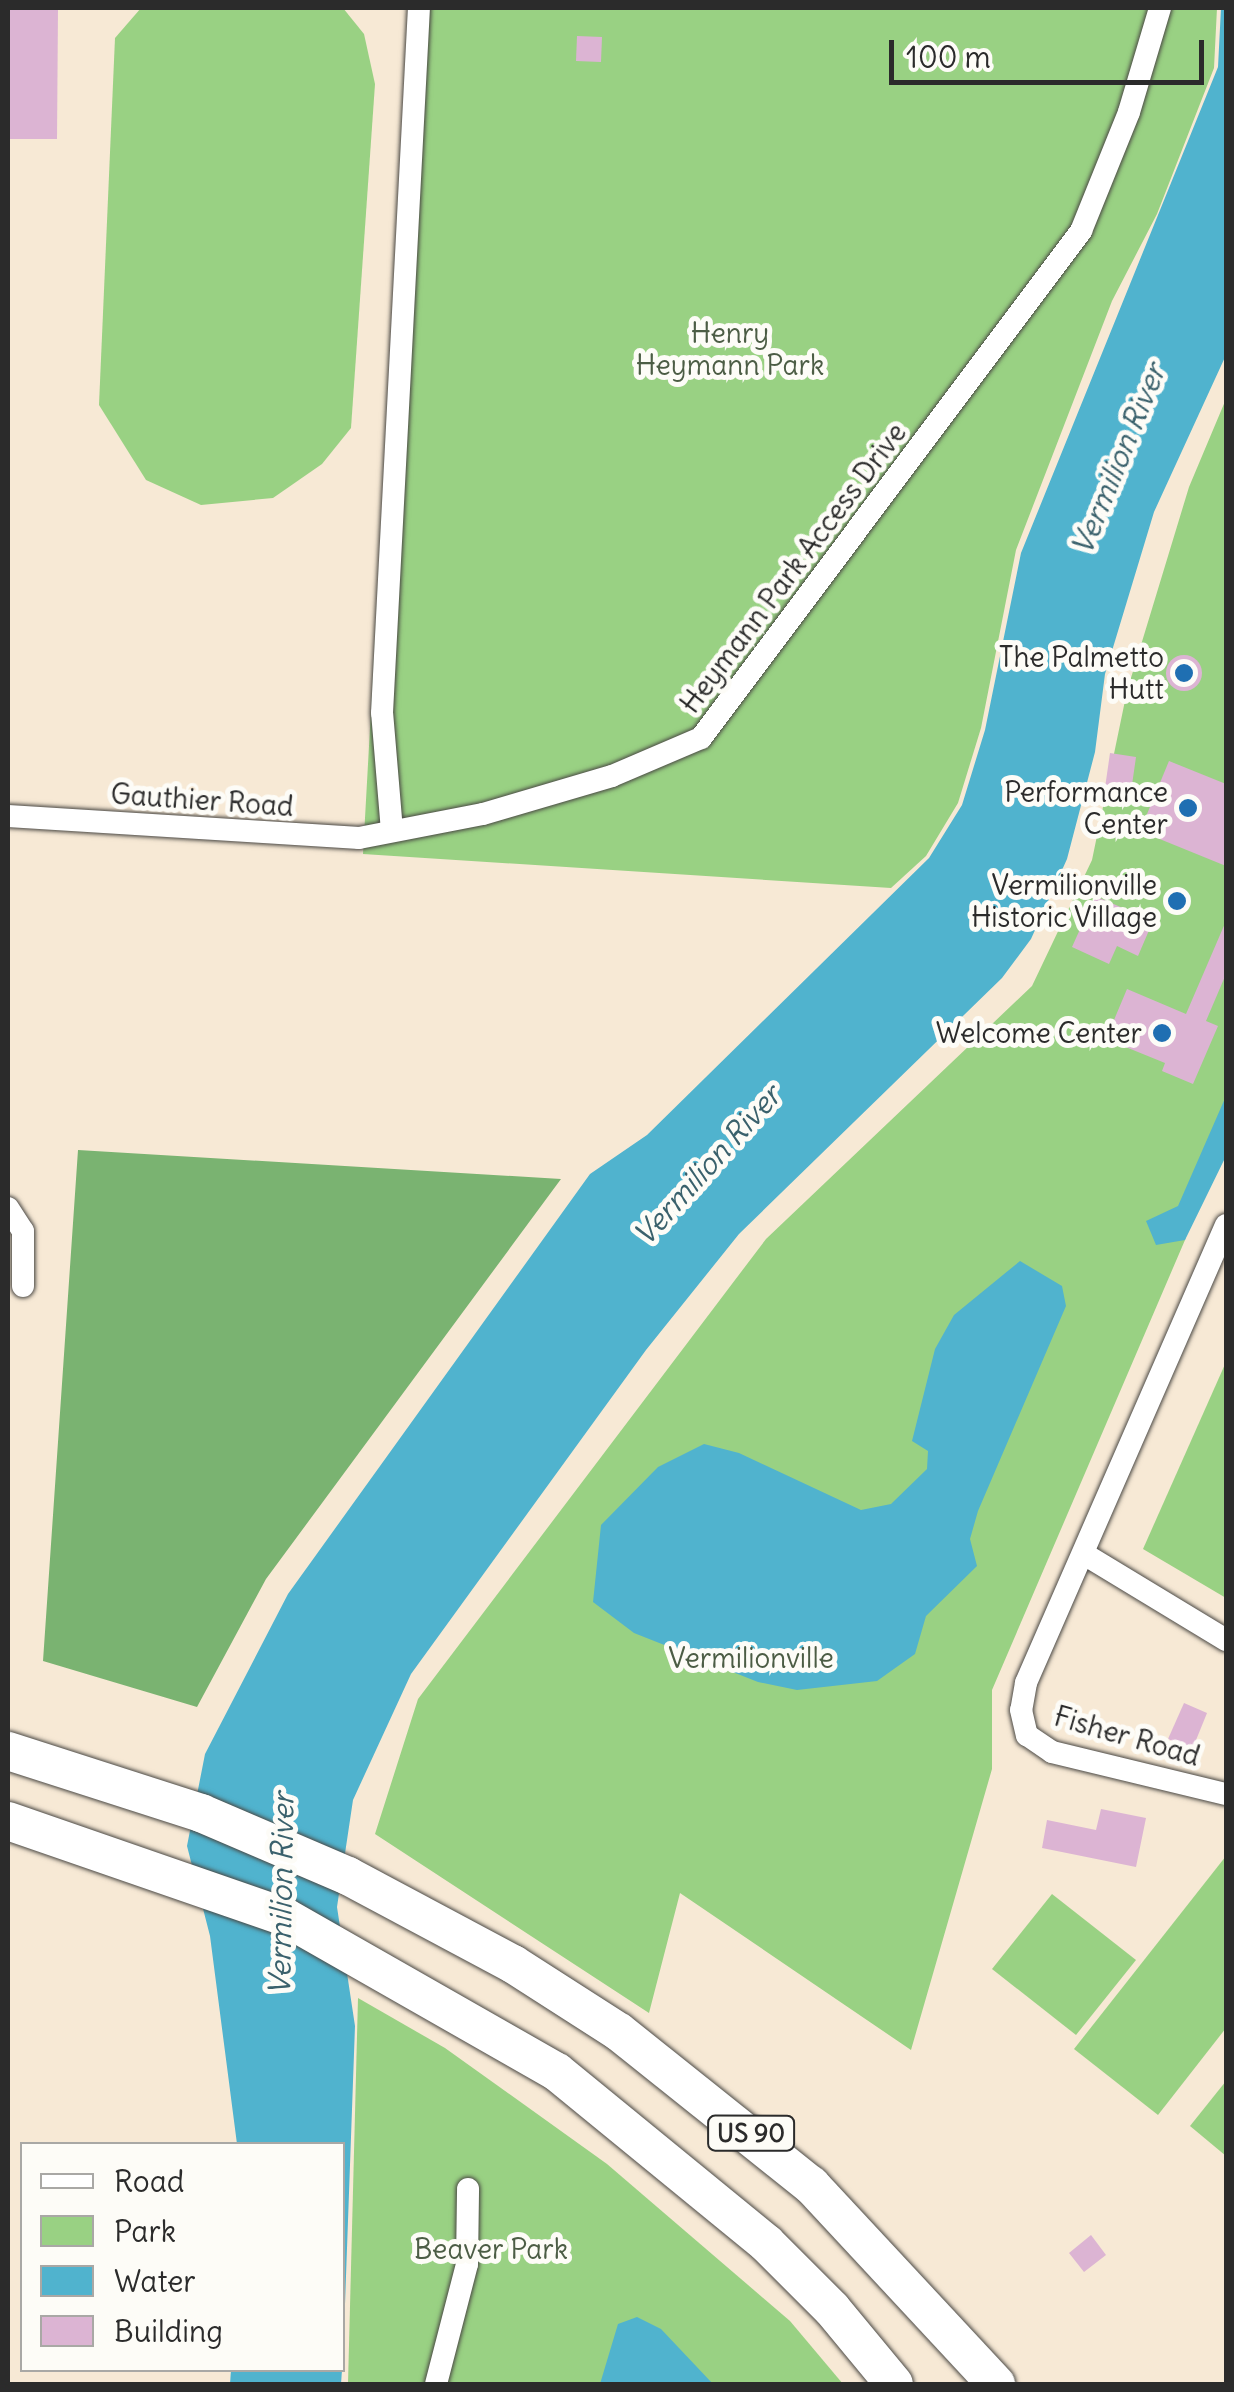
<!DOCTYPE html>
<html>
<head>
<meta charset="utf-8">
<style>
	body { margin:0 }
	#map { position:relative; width:1234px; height:2392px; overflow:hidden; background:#f7e9d5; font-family:Delius,sans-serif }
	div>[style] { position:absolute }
	.green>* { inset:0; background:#99d183 }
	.forest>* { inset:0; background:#7ab371 }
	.water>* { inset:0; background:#50b3ce }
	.building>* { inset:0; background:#dcb4d3 }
	.round { border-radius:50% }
	.roads { filter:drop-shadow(0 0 2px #4a4844) drop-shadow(0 0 2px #4a4844) }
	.minor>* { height:22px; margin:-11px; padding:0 11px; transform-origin:11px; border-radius:11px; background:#fff }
	.trunk>* { height:38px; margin:-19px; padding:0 19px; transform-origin:19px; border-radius:19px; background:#fff }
	.dots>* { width:28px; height:28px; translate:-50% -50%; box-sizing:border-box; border:5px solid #fdfcf7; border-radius:50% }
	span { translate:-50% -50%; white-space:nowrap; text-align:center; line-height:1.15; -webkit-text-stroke:10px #fdfcf7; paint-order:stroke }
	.shield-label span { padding:2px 8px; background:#fdfcf7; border:2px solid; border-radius:8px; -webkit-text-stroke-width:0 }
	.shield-label { font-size:25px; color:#2b2b2b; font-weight:700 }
	.park-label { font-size:28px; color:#4c5d45 }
	.street-label { font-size:28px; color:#2b2b2b }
	.poi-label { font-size:28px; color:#2b2b2b }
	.right { translate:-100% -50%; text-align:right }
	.water-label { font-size:30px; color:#3a616c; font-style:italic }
	.frame { position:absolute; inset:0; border:10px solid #2b2b2b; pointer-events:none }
	.legend { position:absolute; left:20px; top:2142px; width:325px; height:230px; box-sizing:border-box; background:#fdfcf7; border:2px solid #a9a8a5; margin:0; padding:12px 18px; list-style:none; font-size:30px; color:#2b2b2b }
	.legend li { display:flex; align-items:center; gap:20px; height:50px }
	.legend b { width:50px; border:2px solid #a9a8a5 }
	.scale { position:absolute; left:889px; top:40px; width:315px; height:45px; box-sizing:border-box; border:5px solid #2b2b2b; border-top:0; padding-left:12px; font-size:30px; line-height:35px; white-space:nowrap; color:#2b2b2b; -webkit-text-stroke:8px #fdfcf7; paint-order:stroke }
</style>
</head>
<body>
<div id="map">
	<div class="green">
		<i style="clip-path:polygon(141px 8px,343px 8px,364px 34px,375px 84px,351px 428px,322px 464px,273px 498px,201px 505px,146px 480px,99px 405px,115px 38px)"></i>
		<i style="clip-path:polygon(410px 8px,1217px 8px,1214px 68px,1157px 214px,1112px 301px,1016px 550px,981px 728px,958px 803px,926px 856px,891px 888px,363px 854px)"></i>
		<i style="clip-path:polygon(1226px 399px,1226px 1100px,1185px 1240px,992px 1690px,992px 1769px,911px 2050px,680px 1893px,649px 2013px,375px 1834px,418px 1699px,766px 1239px,1032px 986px,1092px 860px,1127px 691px,1189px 487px)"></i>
		<i style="clip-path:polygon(1226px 1362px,1226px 1598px,1143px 1549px)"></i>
		<i style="clip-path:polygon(1226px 1856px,1226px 2028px,1158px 2115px,1074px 2049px)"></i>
		<i style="clip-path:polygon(1052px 1894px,1136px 1960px,1076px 2035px,992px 1969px)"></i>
		<i style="clip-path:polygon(358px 1998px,445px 2048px,607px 2164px,790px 2321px,843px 2384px,348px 2384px)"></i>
		<i style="clip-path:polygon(1226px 2081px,1226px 2156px,1190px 2126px)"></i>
	</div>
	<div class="forest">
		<i style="clip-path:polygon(78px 1150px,561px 1179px,266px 1579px,197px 1707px,43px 1661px)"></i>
	</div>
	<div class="water">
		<i style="clip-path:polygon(1221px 8px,1226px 8px,1226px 355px,1154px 512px,1105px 674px,1095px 752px,1067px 859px,1031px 939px,1002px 978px,739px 1234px,646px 1350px,411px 1674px,353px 1800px,337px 1907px,355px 2026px,343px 2360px,342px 2144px,237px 2144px,210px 1936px,187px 1846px,205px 1754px,288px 1594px,590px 1174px,647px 1135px,929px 858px,962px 805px,985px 730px,1021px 553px,1218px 67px)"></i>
		<i style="clip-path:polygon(1226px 1096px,1226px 1156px,1185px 1240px,1156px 1245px,1146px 1221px,1178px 1206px)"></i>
		<i style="clip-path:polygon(1020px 1261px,1062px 1286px,1066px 1306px,978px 1511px,970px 1539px,977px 1566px,926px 1616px,915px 1654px,877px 1681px,797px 1690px,758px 1682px,634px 1633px,593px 1602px,601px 1525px,658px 1467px,704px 1444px,739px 1453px,861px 1510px,891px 1504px,927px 1469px,928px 1451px,912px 1441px,935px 1349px,954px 1315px)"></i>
		<i style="clip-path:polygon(637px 2317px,661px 2329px,713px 2384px,600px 2384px,618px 2324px)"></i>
		<i style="clip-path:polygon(231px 2370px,342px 2370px,341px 2384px,230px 2384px)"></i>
	</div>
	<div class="building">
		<i style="clip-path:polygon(8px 8px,58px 8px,57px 139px,8px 139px)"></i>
		<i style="clip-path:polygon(577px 36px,602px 37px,601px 62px,576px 61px)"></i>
		<i class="round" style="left:1166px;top:655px;width:36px;height:36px"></i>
		<i style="clip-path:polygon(1110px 753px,1136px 757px,1131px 792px,1105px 788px)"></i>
		<i style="clip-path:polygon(1169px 761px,1226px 784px,1226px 866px,1140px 831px)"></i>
		<i style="clip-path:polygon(1095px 896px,1153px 921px,1138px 956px,1117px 946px,1109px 964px,1072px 947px)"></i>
		<i style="clip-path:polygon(1226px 921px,1226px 974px,1206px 1021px,1218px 1026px,1193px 1084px,1162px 1071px,1165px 1063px,1106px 1039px,1127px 989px,1186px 1014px)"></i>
		<i style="clip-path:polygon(1184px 1703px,1207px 1713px,1192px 1750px,1168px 1739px)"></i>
		<i style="clip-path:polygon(1101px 1809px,1146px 1818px,1136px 1867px,1042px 1848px,1047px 1820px,1096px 1830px)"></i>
		<i style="clip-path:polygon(1091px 2235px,1106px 2255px,1084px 2272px,1069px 2253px)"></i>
	</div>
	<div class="roads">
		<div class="minor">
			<i style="left:8px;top:816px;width:352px;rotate:3.6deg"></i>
			<i style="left:359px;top:838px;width:126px;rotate:-11deg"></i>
			<i style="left:483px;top:814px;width:134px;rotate:-16.4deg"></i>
			<i style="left:612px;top:776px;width:97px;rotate:-23.1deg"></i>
			<i style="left:701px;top:738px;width:634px;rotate:-53.15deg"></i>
			<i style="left:1081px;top:231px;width:128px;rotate:-68deg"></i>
			<i style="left:1129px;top:112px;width:109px;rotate:-73.4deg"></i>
			<i style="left:392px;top:831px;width:118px;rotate:-94.8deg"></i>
			<i style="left:382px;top:713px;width:706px;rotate:-87deg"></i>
			<i style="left:8px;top:1208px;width:27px;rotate:57deg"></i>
			<i style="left:23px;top:1231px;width:55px;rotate:90deg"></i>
			<i style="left:1226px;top:1225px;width:500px;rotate:113.6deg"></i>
			<i style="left:1026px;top:1683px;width:27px;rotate:100deg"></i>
			<i style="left:1021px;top:1710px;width:26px;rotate:77deg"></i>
			<i style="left:1027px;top:1735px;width:30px;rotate:34deg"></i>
			<i style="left:1052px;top:1752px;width:179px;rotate:13.6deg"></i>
			<i style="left:1084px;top:1554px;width:166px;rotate:31.2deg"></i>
			<i style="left:436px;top:2384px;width:124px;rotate:-75.5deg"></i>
			<i style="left:467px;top:2264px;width:75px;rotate:-89.2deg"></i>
		</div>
		<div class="trunk">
			<i style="left:8px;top:1751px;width:203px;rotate:17.8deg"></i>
			<i style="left:201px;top:1813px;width:160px;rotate:23.2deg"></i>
			<i style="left:348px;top:1876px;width:187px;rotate:28.1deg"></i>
			<i style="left:513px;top:1964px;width:126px;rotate:32.7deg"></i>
			<i style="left:619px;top:2032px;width:246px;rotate:38.6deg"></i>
			<i style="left:811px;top:2185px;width:272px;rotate:47.1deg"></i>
			<i style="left:8px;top:1821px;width:293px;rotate:19.1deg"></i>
			<i style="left:285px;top:1917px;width:313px;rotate:29.7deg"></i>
			<i style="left:557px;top:2072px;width:270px;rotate:39.3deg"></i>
			<i style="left:766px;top:2243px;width:93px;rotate:45deg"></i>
			<i style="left:832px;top:2309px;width:97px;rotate:50.4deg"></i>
		</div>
	</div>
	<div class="dots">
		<i style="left:1184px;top:673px;background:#1f6fb2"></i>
		<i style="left:1188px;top:808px;background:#1f6fb2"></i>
		<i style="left:1177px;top:901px;background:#1f6fb2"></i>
		<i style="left:1162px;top:1033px;background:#1f6fb2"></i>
	</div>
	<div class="shield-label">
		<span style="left:751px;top:2133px">US 90</span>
	</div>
	<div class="park-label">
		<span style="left:730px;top:349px">Henry<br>Heymann Park</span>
		<span style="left:751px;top:1658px">Vermilionville</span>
		<span style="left:491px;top:2249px">Beaver Park</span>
	</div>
	<div class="street-label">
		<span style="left:793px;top:568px;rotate:-53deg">Heymann Park Access Drive</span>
		<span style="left:202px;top:800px;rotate:4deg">Gauthier Road</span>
		<span style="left:1127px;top:1736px;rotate:16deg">Fisher Road</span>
	</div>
	<div class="poi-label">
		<span class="right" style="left:1164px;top:673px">The Palmetto<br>Hutt</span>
		<span class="right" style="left:1168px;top:808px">Performance<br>Center</span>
		<span class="right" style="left:1157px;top:901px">Vermilionville<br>Historic Village</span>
		<span class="right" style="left:1142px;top:1033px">Welcome Center</span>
	</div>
	<div class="water-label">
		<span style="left:1118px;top:459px;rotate:-68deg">Vermilion River</span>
		<span style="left:707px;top:1165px;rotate:-48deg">Vermilion River</span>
		<span style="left:281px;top:1894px;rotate:-89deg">Vermilion River</span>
	</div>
	<div class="frame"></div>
	<ul class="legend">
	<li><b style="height:12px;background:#fff"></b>Road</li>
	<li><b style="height:28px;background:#99d183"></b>Park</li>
	<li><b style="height:28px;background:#50b3ce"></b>Water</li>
	<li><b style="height:28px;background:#dcb4d3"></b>Building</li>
	</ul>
	<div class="scale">100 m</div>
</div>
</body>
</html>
